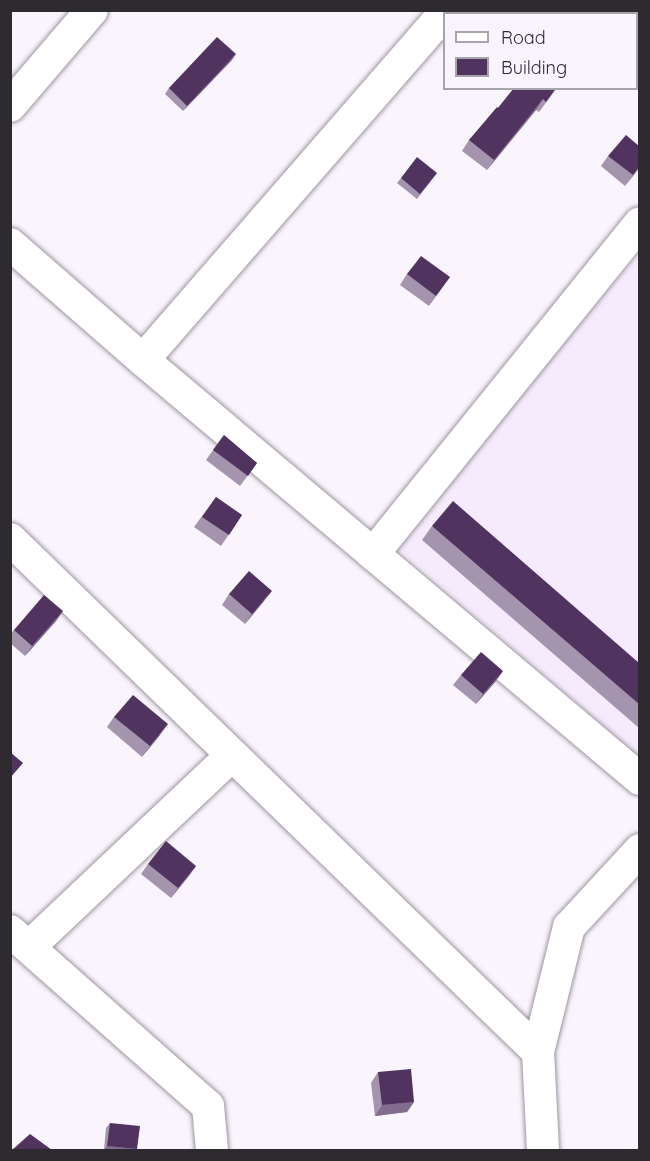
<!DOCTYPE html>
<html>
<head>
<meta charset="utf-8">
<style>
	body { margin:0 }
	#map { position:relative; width:650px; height:1161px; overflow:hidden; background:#faf4fd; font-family:Quicksand,sans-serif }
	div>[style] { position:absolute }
	.built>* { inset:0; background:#f6eafd }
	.roads { filter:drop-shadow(0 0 2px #9d96a1) drop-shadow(0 0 2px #9d96a1) }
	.minor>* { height:32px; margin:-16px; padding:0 16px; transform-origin:16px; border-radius:16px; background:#fff }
	.wall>* { inset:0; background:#a594ae }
	.shaded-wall>* { inset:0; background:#836d8e }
	.building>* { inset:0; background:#50335f }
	span { translate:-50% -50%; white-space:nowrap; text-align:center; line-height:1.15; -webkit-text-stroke:6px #faf4fd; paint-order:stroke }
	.frame { position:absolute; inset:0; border:12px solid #2d2b2f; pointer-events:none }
	.legend { position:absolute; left:443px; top:12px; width:195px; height:78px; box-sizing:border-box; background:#faf4fd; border:2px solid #a8a4ab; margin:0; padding:8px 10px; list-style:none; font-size:18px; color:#2d2b2f }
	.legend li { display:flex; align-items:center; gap:12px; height:30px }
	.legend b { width:30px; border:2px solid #a8a4ab }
</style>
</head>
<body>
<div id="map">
	<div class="built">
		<i style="clip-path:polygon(639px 254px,639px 757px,395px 545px)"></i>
	</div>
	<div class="roads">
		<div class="minor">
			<i style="left:636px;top:10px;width:6px;rotate:45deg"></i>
			<i style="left:10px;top:106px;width:126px;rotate:-49.5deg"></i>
			<i style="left:10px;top:244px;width:176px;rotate:41.1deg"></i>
			<i style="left:143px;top:360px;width:650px;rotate:40.13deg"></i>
			<i style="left:143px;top:360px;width:459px;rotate:-49deg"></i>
			<i style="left:10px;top:539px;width:736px;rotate:44.17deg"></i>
			<i style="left:373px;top:554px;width:425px;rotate:-51.1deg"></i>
			<i style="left:10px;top:931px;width:264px;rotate:41.5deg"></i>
			<i style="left:208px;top:1106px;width:44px;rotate:84.8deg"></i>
			<i style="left:29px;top:947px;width:279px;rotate:-43.4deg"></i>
			<i style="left:543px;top:1150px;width:98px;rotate:-92.9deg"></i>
			<i style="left:538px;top:1052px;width:129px;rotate:-76.1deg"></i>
			<i style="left:569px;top:927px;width:105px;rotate:-47.3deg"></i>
		</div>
	</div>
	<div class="wall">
		<i style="clip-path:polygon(232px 60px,183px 111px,165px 94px,169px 88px)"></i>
		<i style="clip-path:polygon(514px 88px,557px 88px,539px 112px,536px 110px,487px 170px,462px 151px,469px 140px,498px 108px)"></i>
		<i style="clip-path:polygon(608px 156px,639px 169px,625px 186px,601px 166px)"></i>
		<i style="clip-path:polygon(437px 173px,417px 199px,397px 183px,401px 178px)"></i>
		<i style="clip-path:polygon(407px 274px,450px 277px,429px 306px,400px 285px)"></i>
		<i style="clip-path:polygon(224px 435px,257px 463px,240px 486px,206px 460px)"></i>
		<i style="clip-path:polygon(216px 497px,242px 515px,221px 546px,194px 527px)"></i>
		<i style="clip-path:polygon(432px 526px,639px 663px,639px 728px,422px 540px)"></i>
		<i style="clip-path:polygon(229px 594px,264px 601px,245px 624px,222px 605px)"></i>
		<i style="clip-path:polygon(63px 611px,56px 621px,25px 656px,10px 643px,10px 634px,14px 630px)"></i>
		<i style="clip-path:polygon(503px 671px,496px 681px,476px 704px,453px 685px,461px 675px)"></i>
		<i style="clip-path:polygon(114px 717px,160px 735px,142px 757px,107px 727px)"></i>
		<i style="clip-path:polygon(148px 864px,196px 866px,171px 898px,141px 874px)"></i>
		<i style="clip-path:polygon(378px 1072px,414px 1102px,407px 1112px,375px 1116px,371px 1083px)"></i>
		<i style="clip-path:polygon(110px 1123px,137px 1149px,136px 1150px,104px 1150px,106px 1128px)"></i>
	</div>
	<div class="shaded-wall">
		<i style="clip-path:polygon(236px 54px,232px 60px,183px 111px,187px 106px)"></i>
		<i style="clip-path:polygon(543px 99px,536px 110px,487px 170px,494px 160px)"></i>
		<i style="clip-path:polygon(272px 591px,264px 601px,245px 624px,252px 614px)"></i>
		<i style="clip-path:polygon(63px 611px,56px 621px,25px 656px,32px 646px)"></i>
		<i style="clip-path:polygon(503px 671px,496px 681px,476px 704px,483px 694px)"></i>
		<i style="clip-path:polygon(168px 724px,160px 735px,142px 757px,150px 746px)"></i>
		<i style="clip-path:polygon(196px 866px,189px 876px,171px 898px,178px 888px)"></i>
		<i style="clip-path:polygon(414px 1102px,407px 1112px,375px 1116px,382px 1105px)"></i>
		<i style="clip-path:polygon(107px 1146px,137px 1149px,136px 1150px,104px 1150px)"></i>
	</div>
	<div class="building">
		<i style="clip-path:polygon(217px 37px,236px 54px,187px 106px,169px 88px)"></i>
		<i style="clip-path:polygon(514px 88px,556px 88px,546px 102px,543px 99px,494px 160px,469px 140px,497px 107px,498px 108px)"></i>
		<i style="clip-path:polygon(626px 135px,639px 146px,639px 167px,633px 175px,608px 156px)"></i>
		<i style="clip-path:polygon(417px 157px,437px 173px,420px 194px,401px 178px)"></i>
		<i style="clip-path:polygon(421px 256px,450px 277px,436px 296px,407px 274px)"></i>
		<i style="clip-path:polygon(224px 435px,257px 463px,248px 476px,213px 450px)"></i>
		<i style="clip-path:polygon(216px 497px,242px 515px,229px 535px,202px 517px)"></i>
		<i style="clip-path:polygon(453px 501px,639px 663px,639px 704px,432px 526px)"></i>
		<i style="clip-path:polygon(249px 571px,272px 591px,252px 614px,229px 594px)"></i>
		<i style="clip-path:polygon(44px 595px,63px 611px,32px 646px,14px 630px)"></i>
		<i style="clip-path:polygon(481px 652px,503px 671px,483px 694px,461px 675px)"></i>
		<i style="clip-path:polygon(133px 695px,168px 724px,150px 746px,114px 717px)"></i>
		<i style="clip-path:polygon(10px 752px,23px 763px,10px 778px)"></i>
		<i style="clip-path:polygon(166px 841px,196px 866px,178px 888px,148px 864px)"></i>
		<i style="clip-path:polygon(411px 1069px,414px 1102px,382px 1105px,378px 1072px)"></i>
		<i style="clip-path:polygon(110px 1123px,140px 1126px,137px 1149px,107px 1146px)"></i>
		<i style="clip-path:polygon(30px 1134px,52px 1150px,12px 1150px)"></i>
	</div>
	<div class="frame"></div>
	<ul class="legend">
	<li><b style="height:8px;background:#fff"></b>Road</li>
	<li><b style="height:16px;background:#50335f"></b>Building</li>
	</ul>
</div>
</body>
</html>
